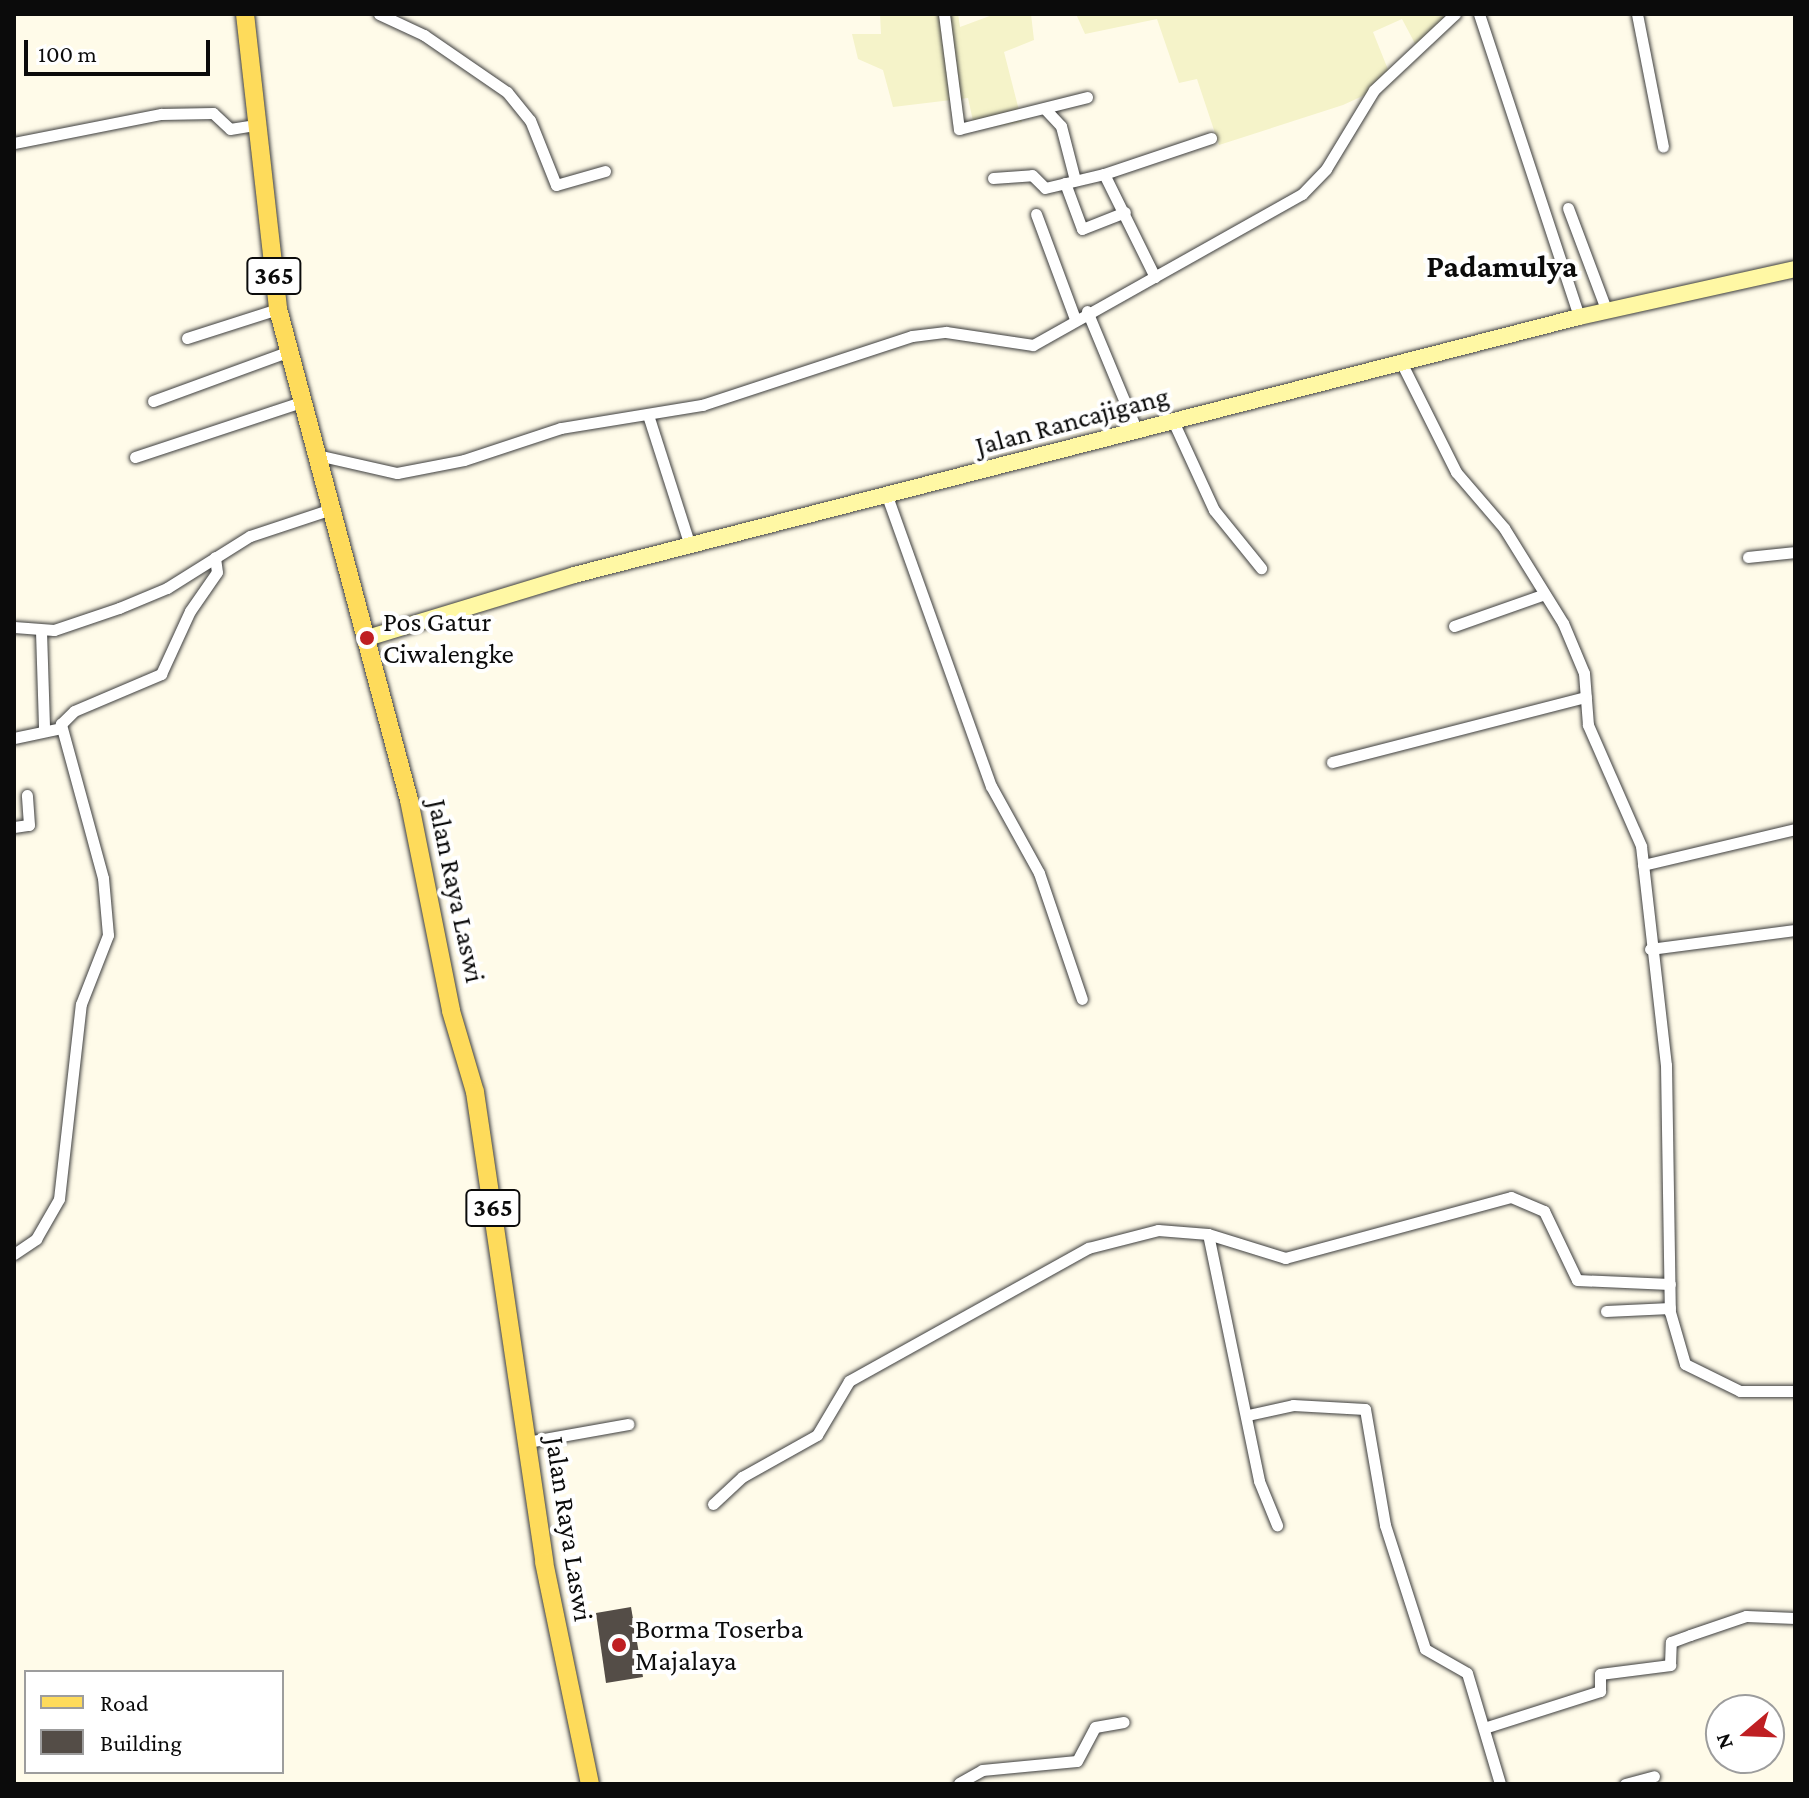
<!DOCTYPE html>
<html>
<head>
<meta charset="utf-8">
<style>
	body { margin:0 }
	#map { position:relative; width:1809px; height:1798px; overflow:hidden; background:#fffbe9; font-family:"Crimson Pro",serif }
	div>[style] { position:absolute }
	.farmland>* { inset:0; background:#f5f3c9 }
	.building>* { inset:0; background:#544d47 }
	.roads { filter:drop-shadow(0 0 2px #3e3e3e) drop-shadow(0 0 2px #3e3e3e) }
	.minor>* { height:11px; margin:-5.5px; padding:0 5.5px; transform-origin:5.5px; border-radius:5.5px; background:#fff }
	.secondary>* { height:16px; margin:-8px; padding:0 8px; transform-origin:8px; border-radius:8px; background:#fff8a4 }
	.primary>* { height:18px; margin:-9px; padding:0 9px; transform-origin:9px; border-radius:9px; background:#fedb5b }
	.dots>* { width:22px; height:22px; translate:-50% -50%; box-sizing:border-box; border:4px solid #fff; border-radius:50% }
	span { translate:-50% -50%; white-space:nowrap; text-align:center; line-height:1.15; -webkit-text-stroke:8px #fff; paint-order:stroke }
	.shield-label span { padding:2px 6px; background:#fff; border:2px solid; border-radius:6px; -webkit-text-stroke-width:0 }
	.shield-label { font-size:26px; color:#0b0b0b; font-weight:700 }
	.street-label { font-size:28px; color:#0b0b0b }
	.poi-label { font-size:28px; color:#0b0b0b }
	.left { translate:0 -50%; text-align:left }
	.quarter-label { font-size:32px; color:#0b0b0b; font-weight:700 }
	.frame { position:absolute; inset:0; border:16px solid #0b0b0b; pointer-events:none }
	.legend { position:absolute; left:24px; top:1670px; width:260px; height:104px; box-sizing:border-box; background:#fff; border:2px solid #9d9d9d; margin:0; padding:10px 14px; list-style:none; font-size:24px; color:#0b0b0b }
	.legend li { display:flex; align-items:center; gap:16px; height:40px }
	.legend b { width:40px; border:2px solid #9d9d9d }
	.north { position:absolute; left:1705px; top:1694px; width:80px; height:80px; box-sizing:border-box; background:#fff; border:2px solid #9d9d9d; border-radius:50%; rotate:251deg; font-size:22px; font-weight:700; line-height:32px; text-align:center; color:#0b0b0b }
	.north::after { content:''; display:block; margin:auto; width:28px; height:36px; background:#bf1f22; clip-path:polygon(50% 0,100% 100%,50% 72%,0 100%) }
	.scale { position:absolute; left:24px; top:40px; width:186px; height:36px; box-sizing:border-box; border:4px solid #0b0b0b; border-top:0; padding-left:10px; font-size:24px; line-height:28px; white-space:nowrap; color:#0b0b0b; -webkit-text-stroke:6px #fff; paint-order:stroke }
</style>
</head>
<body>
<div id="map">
	<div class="farmland">
		<i style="clip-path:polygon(880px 14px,958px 14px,960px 27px,995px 14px,1031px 14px,1034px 40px,1004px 52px,1022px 122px,975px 130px,968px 98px,893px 107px,883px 70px,858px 59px,852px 34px,881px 34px)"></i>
		<i style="clip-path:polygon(1076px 14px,1442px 14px,1449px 27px,1420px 53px,1402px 19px,1373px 32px,1393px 82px,1343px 105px,1219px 145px,1197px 79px,1179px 83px,1157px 19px,1085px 34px)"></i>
	</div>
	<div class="building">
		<i style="clip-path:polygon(631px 1607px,643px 1677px,606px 1683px,596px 1613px)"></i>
	</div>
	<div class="roads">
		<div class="minor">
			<i style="left:379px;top:14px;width:50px;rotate:25deg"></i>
			<i style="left:424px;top:35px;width:101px;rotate:34.5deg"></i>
			<i style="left:507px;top:92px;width:36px;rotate:51deg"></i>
			<i style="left:530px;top:120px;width:70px;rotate:68.2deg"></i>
			<i style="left:556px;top:185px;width:51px;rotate:-15.9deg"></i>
			<i style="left:944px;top:14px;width:116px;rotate:82.6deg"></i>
			<i style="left:959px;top:129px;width:132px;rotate:-14deg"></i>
			<i style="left:1479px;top:14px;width:319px;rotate:71.7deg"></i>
			<i style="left:1637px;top:14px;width:135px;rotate:78.9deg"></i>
			<i style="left:1046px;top:110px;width:22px;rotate:47deg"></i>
			<i style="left:1061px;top:126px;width:56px;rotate:75.5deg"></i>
			<i style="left:14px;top:143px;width:150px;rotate:-11.2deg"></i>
			<i style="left:161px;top:114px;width:52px;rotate:-1.1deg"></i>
			<i style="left:213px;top:113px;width:23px;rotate:43deg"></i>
			<i style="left:230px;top:129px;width:26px;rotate:-9deg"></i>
			<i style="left:1104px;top:174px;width:113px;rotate:-18.6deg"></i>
			<i style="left:993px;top:178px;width:39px;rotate:-4deg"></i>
			<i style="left:1032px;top:175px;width:18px;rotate:45deg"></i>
			<i style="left:1045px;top:188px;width:61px;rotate:-13.3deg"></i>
			<i style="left:1104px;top:174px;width:115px;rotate:63.7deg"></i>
			<i style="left:1065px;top:183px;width:49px;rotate:69.7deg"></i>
			<i style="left:1082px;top:229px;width:46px;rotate:-21.6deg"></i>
			<i style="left:1568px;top:208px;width:111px;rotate:69.4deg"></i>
			<i style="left:1036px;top:214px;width:112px;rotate:69.6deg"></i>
			<i style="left:1087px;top:311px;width:130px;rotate:67.4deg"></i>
			<i style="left:187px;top:338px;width:96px;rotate:-17.7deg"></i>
			<i style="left:1402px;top:364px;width:121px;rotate:63.4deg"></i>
			<i style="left:1456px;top:472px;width:74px;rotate:49.4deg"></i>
			<i style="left:1504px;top:528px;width:112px;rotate:58.2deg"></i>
			<i style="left:1563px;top:623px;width:54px;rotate:67.2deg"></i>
			<i style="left:1584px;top:673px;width:52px;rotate:85.6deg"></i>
			<i style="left:1588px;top:725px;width:132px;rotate:66.3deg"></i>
			<i style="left:1641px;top:846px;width:220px;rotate:83.5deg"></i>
			<i style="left:1666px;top:1065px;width:247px;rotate:89.1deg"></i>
			<i style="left:1670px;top:1312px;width:54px;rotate:73.9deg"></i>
			<i style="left:1685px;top:1364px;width:61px;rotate:26.1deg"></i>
			<i style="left:1740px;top:1391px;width:55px"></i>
			<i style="left:153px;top:401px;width:143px;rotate:-20.1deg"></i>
			<i style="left:649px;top:418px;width:134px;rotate:72.2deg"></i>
			<i style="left:1173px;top:421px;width:98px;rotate:65.3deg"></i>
			<i style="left:1214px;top:510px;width:75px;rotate:51deg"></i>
			<i style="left:317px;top:455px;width:82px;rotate:12.7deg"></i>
			<i style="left:397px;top:473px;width:68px;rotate:-11deg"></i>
			<i style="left:464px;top:460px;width:102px;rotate:-18.3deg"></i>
			<i style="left:561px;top:428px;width:143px;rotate:-9.3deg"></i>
			<i style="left:702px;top:405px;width:221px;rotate:-18.2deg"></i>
			<i style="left:912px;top:336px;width:34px;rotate:-7deg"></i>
			<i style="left:946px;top:332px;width:88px;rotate:8.5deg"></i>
			<i style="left:1033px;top:345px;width:308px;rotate:-29.3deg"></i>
			<i style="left:1302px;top:194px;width:35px;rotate:-46deg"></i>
			<i style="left:1326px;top:169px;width:92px;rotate:-58.7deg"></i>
			<i style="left:1374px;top:90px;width:111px;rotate:-43.2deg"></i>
			<i style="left:135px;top:457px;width:175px;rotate:-18.3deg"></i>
			<i style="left:887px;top:496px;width:308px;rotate:70.3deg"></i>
			<i style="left:991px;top:786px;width:99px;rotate:61.1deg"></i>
			<i style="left:1039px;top:873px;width:133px;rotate:71.2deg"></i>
			<i style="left:1748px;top:557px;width:47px;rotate:-6.1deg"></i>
			<i style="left:1454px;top:626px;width:93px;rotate:-19.4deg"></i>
			<i style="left:14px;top:627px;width:40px;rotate:4.3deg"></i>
			<i style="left:54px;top:630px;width:69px;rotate:-18.7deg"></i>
			<i style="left:119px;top:608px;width:52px;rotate:-22.6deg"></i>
			<i style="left:167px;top:588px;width:98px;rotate:-32.1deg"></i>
			<i style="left:250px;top:536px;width:85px;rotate:-18.4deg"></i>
			<i style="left:41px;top:631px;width:98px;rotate:88.2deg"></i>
			<i style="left:14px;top:738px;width:48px;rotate:-12deg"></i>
			<i style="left:1332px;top:762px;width:262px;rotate:-14.4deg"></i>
			<i style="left:14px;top:827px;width:15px;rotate:-8deg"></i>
			<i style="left:29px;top:825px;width:30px;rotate:-94deg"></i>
			<i style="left:1643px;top:865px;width:156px;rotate:-13.3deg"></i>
			<i style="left:1650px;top:949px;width:146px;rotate:-7.5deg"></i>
			<i style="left:1208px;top:1234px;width:252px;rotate:78.3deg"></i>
			<i style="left:1259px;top:1481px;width:48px;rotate:67.8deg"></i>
			<i style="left:14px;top:1254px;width:27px;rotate:-34deg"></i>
			<i style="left:36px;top:1239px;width:46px;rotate:-60.1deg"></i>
			<i style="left:59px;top:1199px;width:196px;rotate:-83.6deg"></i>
			<i style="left:81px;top:1004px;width:74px;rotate:-68.6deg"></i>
			<i style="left:108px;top:935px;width:57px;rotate:-95deg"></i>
			<i style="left:103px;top:878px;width:160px;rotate:-105.3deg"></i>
			<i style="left:61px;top:724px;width:18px;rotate:-45deg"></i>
			<i style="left:74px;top:711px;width:95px;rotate:-23deg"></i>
			<i style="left:161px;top:674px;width:69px;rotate:-65.3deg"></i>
			<i style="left:190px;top:611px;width:47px;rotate:-55.3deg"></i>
			<i style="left:217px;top:572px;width:15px;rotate:-98deg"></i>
			<i style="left:1606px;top:1311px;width:64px;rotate:-2.7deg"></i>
			<i style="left:1248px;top:1415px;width:46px;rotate:-12.5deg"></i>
			<i style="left:1293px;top:1405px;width:72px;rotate:3.2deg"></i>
			<i style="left:1365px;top:1409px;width:118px;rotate:80.2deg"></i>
			<i style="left:1385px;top:1525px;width:130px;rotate:72.1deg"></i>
			<i style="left:1425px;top:1649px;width:48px;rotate:29.7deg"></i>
			<i style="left:1467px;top:1673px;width:116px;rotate:73.4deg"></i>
			<i style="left:527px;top:1442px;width:103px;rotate:-10.1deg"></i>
			<i style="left:713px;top:1504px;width:40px;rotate:-43deg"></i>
			<i style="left:742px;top:1477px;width:86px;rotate:-29.2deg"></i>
			<i style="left:817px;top:1435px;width:63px;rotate:-59.3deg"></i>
			<i style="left:849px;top:1381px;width:274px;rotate:-29.1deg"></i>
			<i style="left:1088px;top:1248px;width:72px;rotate:-14.4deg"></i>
			<i style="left:1158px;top:1230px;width:50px;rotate:4.6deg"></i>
			<i style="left:1208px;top:1234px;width:81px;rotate:17.3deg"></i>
			<i style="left:1285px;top:1258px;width:234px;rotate:-15.1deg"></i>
			<i style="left:1511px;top:1197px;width:36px;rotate:23deg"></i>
			<i style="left:1544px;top:1211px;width:76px;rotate:64.4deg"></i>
			<i style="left:1577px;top:1280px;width:93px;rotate:2.5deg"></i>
			<i style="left:1484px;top:1728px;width:122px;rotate:-17.7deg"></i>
			<i style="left:1600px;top:1691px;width:17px;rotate:-90deg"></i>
			<i style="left:1600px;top:1674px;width:71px;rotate:-7.3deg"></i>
			<i style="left:1670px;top:1665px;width:23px;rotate:-88deg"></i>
			<i style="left:1671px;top:1642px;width:20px;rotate:-20deg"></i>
			<i style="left:1690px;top:1635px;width:59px;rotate:-18.7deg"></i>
			<i style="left:1746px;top:1616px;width:49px;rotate:2.3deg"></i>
			<i style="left:959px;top:1783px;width:26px;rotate:-29deg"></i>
			<i style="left:982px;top:1770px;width:95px;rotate:-5.4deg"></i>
			<i style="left:1077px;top:1761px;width:38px;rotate:-62deg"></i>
			<i style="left:1095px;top:1727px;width:29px;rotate:-10deg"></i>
			<i style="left:1625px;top:1784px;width:30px;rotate:-15deg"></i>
		</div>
		<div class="secondary">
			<i style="left:367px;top:638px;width:216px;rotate:-16.9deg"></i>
			<i style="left:574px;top:575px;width:1038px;rotate:-14.4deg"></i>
			<i style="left:1579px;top:317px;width:221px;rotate:-12.5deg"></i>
		</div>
		<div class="primary">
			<i style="left:245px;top:14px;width:297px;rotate:83.6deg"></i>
			<i style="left:278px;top:309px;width:508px;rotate:75.06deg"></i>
			<i style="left:409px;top:800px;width:215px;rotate:78.7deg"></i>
			<i style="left:451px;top:1011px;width:84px;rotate:73.5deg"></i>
			<i style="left:475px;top:1092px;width:475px;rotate:81.6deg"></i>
			<i style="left:544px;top:1562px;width:227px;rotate:78.3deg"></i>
		</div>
	</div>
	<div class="dots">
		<i style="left:367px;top:638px;background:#bf1f22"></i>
		<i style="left:619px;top:1645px;background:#bf1f22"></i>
	</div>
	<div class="shield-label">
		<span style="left:274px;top:276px">365</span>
		<span style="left:493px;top:1208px">365</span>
	</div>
	<div class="street-label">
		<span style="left:1072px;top:421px;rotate:-15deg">Jalan Rancajigang</span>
		<span style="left:456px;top:891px;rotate:78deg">Jalan Raya Laswi</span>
		<span style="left:569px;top:1529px;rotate:81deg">Jalan Raya Laswi</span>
	</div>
	<div class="poi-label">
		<span class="left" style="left:383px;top:638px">Pos Gatur<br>Ciwalengke</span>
		<span class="left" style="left:635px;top:1645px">Borma Toserba<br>Majalaya</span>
	</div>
	<div class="quarter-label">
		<span style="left:1502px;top:266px">Padamulya</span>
	</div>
	<div class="frame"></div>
	<ul class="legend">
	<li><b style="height:10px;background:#fedb5b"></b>Road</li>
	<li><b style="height:22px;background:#544d47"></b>Building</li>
	</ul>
	<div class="north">N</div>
	<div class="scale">100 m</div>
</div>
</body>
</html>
